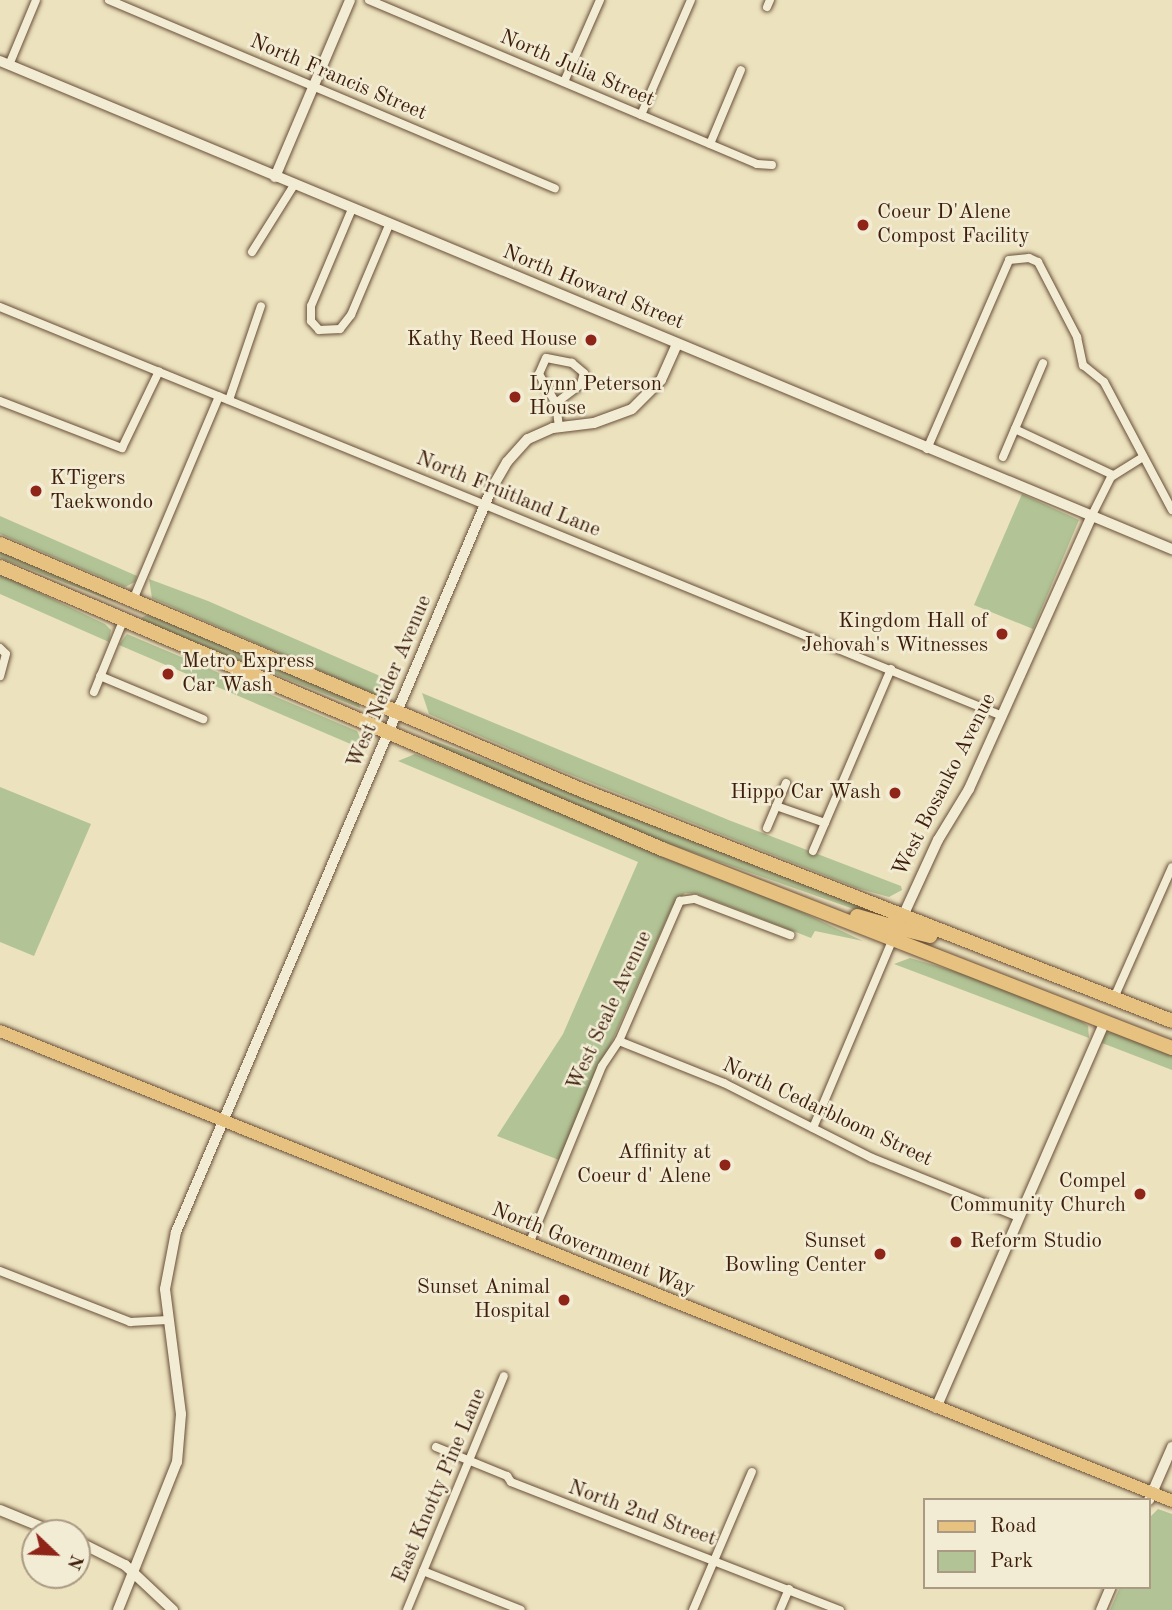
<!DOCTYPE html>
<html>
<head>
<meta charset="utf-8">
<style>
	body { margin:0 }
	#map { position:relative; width:1172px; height:1610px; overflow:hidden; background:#ece2be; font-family:"Old Standard TT",serif }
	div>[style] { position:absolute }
	.green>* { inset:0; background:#b2c496 }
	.roads { filter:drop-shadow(0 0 2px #694f38) drop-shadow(0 0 2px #694f38) }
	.street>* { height:8px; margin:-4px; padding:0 4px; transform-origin:4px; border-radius:4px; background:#f3ecd5 }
	.secondary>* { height:10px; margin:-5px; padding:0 5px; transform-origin:5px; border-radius:5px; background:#f3ecd5 }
	.primary>* { height:12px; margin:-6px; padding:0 6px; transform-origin:6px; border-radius:6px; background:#e6c17f }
	.highway>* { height:14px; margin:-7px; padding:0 7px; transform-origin:7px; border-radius:7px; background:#e6c17f }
	.dots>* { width:19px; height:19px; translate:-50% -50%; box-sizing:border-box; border:4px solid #f3ecd5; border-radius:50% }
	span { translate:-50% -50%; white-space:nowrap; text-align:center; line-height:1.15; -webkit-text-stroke:5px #f3ecd5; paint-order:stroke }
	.street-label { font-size:21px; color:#3d1e0b }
	.poi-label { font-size:21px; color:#3d1e0b }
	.left { translate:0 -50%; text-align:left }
	.right { translate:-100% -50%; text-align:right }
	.legend { position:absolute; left:923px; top:1498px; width:228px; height:91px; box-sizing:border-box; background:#f3ecd5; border:2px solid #aa9a84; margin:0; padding:9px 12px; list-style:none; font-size:21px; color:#3d1e0b }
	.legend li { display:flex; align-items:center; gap:14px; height:35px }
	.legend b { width:35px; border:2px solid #aa9a84 }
	.north { position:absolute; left:21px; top:1519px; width:70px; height:70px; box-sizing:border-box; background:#f3ecd5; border:2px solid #aa9a84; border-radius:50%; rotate:113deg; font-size:19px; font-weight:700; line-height:28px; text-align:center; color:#3d1e0b }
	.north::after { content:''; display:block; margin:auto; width:24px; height:32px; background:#8f2418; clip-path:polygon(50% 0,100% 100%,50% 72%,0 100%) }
</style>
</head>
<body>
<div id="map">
	<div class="green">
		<i style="clip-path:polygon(1022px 494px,1079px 520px,1033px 629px,974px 605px)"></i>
		<i style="clip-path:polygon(0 516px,137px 576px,135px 582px,125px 587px,0 534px)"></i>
		<i style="clip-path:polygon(0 548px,115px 600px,115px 602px,0 558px)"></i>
		<i style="clip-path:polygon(0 574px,105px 624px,111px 630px,109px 642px,0 594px)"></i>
		<i style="clip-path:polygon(149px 579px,208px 601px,396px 683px,390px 691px,376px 695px,152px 598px)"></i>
		<i style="clip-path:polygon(147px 615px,190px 629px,359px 703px,360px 708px,201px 645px,147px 622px,141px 618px)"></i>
		<i style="clip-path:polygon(127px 634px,357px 731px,367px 751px,119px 645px)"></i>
		<i style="clip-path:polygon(422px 693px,731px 821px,901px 886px,902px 890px,889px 897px,857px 888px,554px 768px,429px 714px)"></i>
		<i style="clip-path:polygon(432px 740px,639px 816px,869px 910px,865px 913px,663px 842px,428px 742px)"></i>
		<i style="clip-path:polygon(415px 754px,772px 898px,863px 941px,815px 931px,811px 938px,697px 894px,685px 893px,672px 907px,559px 1160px,497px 1136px,563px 1034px,638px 862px,398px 761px)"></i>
		<i style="clip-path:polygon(0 787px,91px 824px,34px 956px,0 942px)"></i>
		<i style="clip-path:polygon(910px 958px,977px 978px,1081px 1021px,1088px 1026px,1089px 1038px,894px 964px)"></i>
		<i style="clip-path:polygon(1112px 1032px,1172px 1055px,1172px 1070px,1102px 1043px,1105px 1034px)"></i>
		<i style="clip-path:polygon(1158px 1509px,1172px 1514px,1172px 1610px,1110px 1610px,1120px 1587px,1149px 1587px,1149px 1518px)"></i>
	</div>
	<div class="roads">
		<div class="street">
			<i style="left:109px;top:0;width:484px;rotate:22.9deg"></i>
			<i style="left:369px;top:0;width:421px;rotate:22.9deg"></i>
			<i style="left:757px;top:164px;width:15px;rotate:4deg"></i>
			<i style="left:767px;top:7px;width:8px;rotate:-67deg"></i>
			<i style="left:9px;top:65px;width:70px;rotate:-67.4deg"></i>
			<i style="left:564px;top:82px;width:90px;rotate:-66.3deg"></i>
			<i style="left:641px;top:115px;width:125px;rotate:-66.5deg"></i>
			<i style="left:710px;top:144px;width:80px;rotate:-67.3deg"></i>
			<i style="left:352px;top:209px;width:105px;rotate:112.9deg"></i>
			<i style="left:311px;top:306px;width:15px;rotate:90deg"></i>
			<i style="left:311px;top:321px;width:12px;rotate:48deg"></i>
			<i style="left:319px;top:330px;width:21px;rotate:-3deg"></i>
			<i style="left:340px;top:329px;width:18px;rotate:-52deg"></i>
			<i style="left:351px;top:315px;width:98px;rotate:-67.1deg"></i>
			<i style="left:252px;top:252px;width:79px;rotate:-57.9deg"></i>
			<i style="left:0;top:307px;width:1082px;rotate:22.2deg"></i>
			<i style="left:229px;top:400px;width:99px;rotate:-71.2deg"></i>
			<i style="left:0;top:401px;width:131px;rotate:21.1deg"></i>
			<i style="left:122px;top:448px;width:85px;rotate:-64.3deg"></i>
			<i style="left:556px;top:403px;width:31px;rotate:-37deg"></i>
			<i style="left:581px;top:384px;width:11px;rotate:-75deg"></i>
			<i style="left:584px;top:373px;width:16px;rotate:-140deg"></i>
			<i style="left:572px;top:363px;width:26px;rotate:-169deg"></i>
			<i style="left:546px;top:358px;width:17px;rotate:114deg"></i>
			<i style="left:539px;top:374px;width:34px;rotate:60deg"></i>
			<i style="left:556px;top:403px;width:24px;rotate:83deg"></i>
			<i style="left:1015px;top:429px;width:108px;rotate:25.1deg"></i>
			<i style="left:927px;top:449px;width:206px;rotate:-66.5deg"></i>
			<i style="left:1009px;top:260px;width:20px;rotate:-6deg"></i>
			<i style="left:1029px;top:258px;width:10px;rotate:24deg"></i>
			<i style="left:1038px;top:262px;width:85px;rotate:62.5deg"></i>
			<i style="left:1077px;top:337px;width:29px;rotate:78deg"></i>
			<i style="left:1083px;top:365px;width:27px;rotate:39deg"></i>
			<i style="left:1104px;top:382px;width:145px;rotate:62deg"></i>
			<i style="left:1003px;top:457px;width:102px;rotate:-66.9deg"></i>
			<i style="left:1091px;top:517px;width:45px;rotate:-63.4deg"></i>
			<i style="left:1111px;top:477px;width:38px;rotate:-32deg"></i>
			<i style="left:133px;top:600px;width:221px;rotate:-67.1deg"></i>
			<i style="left:0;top:648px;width:8px;rotate:45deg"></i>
			<i style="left:6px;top:654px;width:23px;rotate:105deg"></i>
			<i style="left:100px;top:676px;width:112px;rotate:22.7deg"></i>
			<i style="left:94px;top:692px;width:77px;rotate:-67.8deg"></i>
			<i style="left:776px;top:806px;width:52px;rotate:19.1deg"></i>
			<i style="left:767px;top:828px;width:49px;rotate:-67.1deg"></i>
			<i style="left:813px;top:851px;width:198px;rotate:-66.8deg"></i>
			<i style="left:1114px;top:998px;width:143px;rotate:-66.1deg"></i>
			<i style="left:619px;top:1041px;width:113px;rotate:21.8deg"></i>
			<i style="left:724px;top:1083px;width:166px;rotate:26.9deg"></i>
			<i style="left:872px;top:1158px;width:158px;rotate:21.9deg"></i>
			<i style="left:813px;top:1128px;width:205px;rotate:-67.1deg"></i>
			<i style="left:529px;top:1244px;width:192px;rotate:-67.7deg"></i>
			<i style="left:602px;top:1066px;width:30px;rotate:-56deg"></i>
			<i style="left:619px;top:1041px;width:153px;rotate:-66.5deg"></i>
			<i style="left:680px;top:901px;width:15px;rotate:-8deg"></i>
			<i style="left:695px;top:899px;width:102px;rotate:20.8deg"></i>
			<i style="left:0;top:1271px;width:140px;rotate:21.4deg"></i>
			<i style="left:130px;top:1322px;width:38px;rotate:-3deg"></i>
			<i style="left:436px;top:1447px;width:77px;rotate:22.2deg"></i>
			<i style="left:507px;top:1476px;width:7px;rotate:56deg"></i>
			<i style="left:511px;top:1482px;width:353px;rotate:21.3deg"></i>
			<i style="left:423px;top:1571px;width:105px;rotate:21.7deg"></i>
			<i style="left:407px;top:1610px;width:253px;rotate:-67.5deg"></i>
			<i style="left:693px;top:1610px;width:150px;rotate:-66.9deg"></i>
			<i style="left:780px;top:1610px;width:23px;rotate:-67deg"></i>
		</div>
		<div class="secondary">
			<i style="left:0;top:61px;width:1270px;rotate:22.61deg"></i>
			<i style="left:275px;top:177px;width:192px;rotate:-67deg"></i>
			<i style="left:903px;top:916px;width:84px;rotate:-65.3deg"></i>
			<i style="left:938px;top:840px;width:60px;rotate:-58.7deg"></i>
			<i style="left:969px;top:789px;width:298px;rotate:-65.8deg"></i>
			<i style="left:936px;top:1408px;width:421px;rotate:-66.4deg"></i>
			<i style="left:1149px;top:1500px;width:58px;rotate:-66.5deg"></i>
			<i style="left:0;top:1510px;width:61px;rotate:22.3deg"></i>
			<i style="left:77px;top:1541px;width:54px;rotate:26.6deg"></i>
			<i style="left:125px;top:1565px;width:66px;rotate:43.2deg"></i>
			<i style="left:118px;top:1610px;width:159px;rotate:-68.3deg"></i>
			<i style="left:177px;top:1462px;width:48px;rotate:-85.2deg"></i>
			<i style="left:181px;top:1414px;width:126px;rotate:-97.3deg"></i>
			<i style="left:165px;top:1289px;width:58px;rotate:-79.1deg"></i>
			<i style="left:176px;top:1232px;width:808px;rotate:-66.99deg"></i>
			<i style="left:492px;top:488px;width:30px;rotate:-60deg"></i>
			<i style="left:507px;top:462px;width:31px;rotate:-48deg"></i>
			<i style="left:528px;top:439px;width:27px;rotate:-24deg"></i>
			<i style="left:553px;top:428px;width:41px;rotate:-7deg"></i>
			<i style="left:594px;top:423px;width:40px;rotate:-20.2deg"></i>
			<i style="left:632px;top:409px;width:41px;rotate:-45deg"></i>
			<i style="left:661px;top:380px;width:39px;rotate:-66deg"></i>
			<i style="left:1101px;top:1610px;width:25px;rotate:-67deg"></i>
		</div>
		<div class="primary">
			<i style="left:0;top:1031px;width:1263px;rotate:21.85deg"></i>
		</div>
		<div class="highway">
			<i style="left:0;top:544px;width:634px;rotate:22.93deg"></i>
			<i style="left:584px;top:791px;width:631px;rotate:21.36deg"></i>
			<i style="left:0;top:567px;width:720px;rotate:23.07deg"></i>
			<i style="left:662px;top:849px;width:547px;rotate:21.32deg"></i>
			<i style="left:857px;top:916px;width:35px;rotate:16deg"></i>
			<i style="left:891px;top:926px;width:16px;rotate:-40deg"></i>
			<i style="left:893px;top:939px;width:16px;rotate:-35deg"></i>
			<i style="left:906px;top:930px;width:25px;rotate:14deg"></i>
		</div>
	</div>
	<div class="dots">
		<i style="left:863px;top:225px;background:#8f2418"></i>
		<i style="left:591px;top:340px;background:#8f2418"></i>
		<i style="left:515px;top:397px;background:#8f2418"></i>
		<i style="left:36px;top:491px;background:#8f2418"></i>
		<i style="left:1002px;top:634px;background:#8f2418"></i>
		<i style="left:168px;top:674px;background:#8f2418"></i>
		<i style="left:895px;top:793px;background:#8f2418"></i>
		<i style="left:725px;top:1165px;background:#8f2418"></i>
		<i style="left:1140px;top:1194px;background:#8f2418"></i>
		<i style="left:956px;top:1242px;background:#8f2418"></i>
		<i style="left:880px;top:1254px;background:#8f2418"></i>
		<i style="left:564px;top:1300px;background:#8f2418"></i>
	</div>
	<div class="street-label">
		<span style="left:577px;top:69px;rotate:23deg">North Julia Street</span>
		<span style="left:338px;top:78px;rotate:23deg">North Francis Street</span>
		<span style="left:593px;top:288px;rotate:22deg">North Howard Street</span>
		<span style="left:508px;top:495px;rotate:22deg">North Fruitland Lane</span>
		<span style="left:390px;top:682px;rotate:-67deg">West Neider Avenue</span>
		<span style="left:945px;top:785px;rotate:-63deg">West Bosanko Avenue</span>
		<span style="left:610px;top:1011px;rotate:-65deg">West Seale Avenue</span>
		<span style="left:827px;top:1113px;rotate:25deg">North Cedarbloom Street</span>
		<span style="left:593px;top:1250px;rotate:22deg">North Government Way</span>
		<span style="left:440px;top:1486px;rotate:-67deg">East Knotty Pine Lane</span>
		<span style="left:642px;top:1514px;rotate:20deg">North 2nd Street</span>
	</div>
	<div class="poi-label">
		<span class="left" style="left:877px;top:225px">Coeur D'Alene<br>Compost Facility</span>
		<span class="right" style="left:577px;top:340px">Kathy Reed House</span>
		<span class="left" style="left:529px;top:397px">Lynn Peterson<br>House</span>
		<span class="left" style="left:50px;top:491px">KTigers<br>Taekwondo</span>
		<span class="right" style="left:988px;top:634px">Kingdom Hall of<br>Jehovah's Witnesses</span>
		<span class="left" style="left:182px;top:674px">Metro Express<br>Car Wash</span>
		<span class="right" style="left:881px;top:793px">Hippo Car Wash</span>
		<span class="right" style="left:711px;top:1165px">Affinity at<br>Coeur d' Alene</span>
		<span class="right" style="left:1126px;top:1194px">Compel<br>Community Church</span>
		<span class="right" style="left:866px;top:1254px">Sunset<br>Bowling Center</span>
		<span class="left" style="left:970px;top:1242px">Reform Studio</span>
		<span class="right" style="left:550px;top:1300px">Sunset Animal<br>Hospital</span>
	</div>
	<ul class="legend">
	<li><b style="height:9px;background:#e6c17f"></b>Road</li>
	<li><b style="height:19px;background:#b2c496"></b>Park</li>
	</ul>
	<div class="north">N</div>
</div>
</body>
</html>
